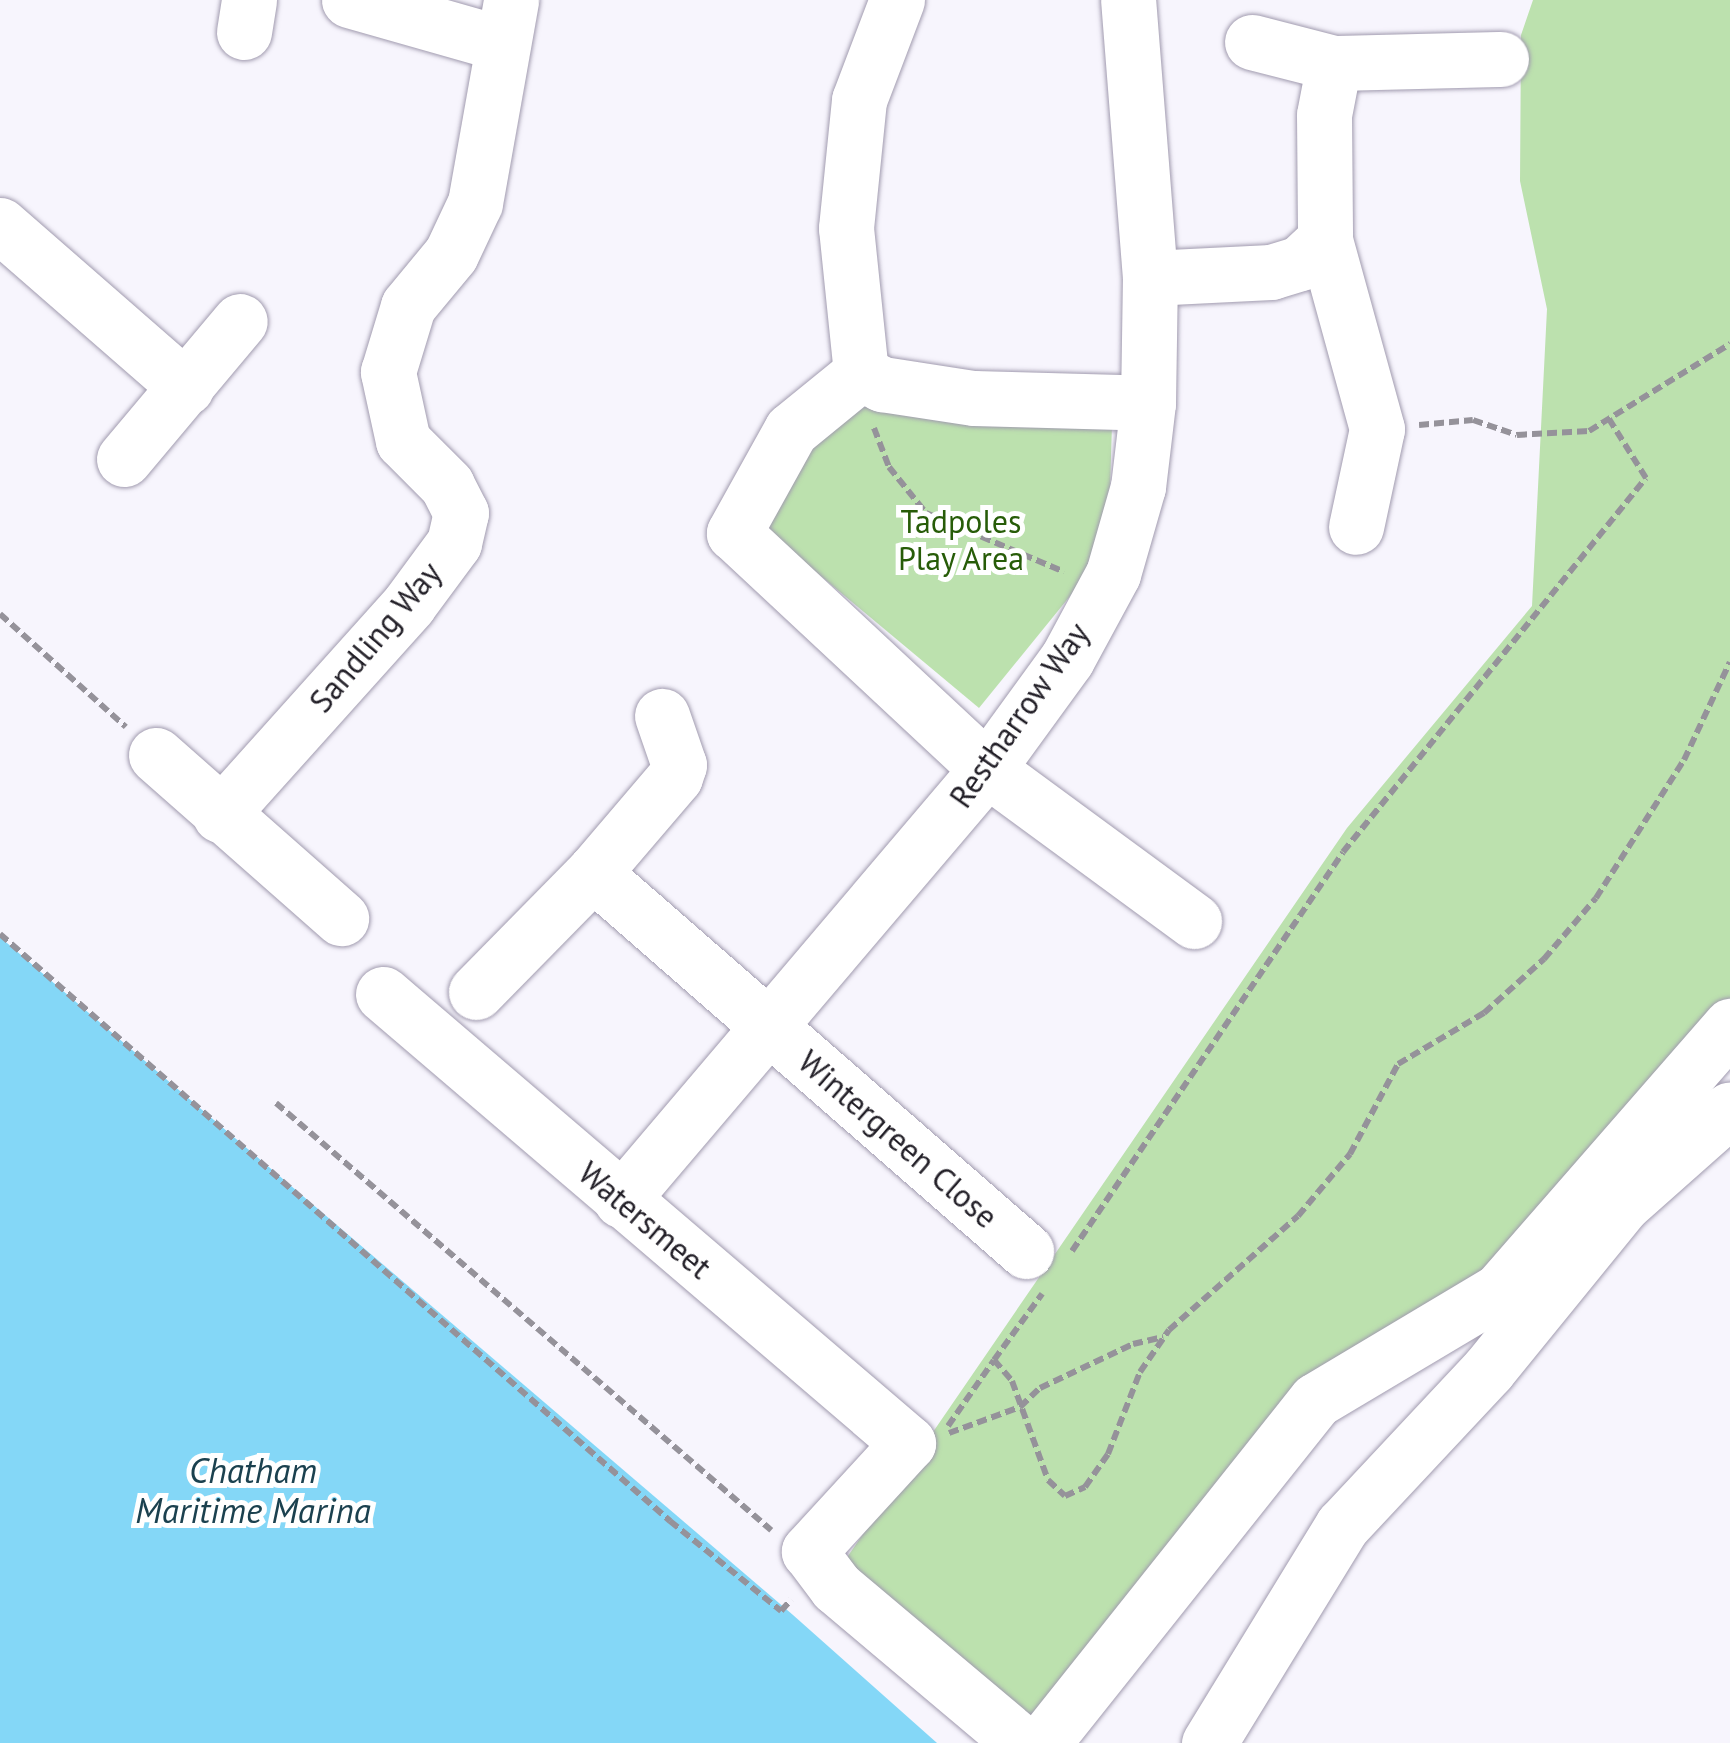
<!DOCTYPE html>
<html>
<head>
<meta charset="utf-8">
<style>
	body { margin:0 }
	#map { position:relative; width:1730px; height:1743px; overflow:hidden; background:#f7f5fd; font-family:"PT Sans",sans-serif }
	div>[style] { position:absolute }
	.green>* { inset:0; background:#bce1ae }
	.water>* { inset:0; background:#84d7f7 }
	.path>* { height:6px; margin-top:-3px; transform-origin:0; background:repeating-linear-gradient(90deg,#95929a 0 10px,transparent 0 15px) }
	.roads { filter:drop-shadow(0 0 2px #a19baf) drop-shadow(0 0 2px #a19baf) }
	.minor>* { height:55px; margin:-27.5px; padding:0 27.5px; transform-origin:27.5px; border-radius:27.5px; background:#fff }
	span { translate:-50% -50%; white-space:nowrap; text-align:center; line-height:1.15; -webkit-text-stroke:10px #fff; paint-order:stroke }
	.park-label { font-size:32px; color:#275c08 }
	.street-label { font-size:32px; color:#221f27 }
	.water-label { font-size:35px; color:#1b414f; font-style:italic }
</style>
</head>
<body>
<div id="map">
	<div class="green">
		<i style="clip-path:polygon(1533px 0,1730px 0,1730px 1011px,1484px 1290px,1307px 1386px,1028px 1730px,837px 1572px,1347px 828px,1532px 606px,1547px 309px,1520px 181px,1521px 35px)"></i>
		<i style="clip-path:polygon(874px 400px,1112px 424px,1110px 489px,1088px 574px,979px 708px,762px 527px,798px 438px)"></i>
	</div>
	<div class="water">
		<i style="clip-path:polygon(0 937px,793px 1615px,937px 1743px,0 1743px)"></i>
	</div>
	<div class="path">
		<i style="left:1419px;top:425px;width:54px;rotate:-5.3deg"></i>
		<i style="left:1473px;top:420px;width:46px;rotate:18.8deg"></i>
		<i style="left:1517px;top:435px;width:72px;rotate:-3.2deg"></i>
		<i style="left:1589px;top:431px;width:166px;rotate:-31.7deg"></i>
		<i style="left:874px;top:428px;width:42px;rotate:69deg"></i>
		<i style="left:889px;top:467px;width:59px;rotate:51.2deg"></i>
		<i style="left:926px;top:513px;width:150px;rotate:23.1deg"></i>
		<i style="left:0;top:614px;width:169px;rotate:41.9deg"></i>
		<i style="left:0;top:934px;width:891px;rotate:41.22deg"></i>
		<i style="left:670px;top:1521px;width:143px;rotate:39deg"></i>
		<i style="left:781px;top:1611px;width:15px;rotate:-48deg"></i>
		<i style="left:276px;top:1103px;width:654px;rotate:40.78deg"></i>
		<i style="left:1072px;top:1251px;width:482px;rotate:-55.8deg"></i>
		<i style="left:1343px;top:852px;width:481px;rotate:-51deg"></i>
		<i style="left:1646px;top:478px;width:70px;rotate:-122.1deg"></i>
		<i style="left:994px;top:1360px;width:82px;rotate:-54deg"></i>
		<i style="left:948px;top:1426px;width:80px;rotate:-55.1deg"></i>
		<i style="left:994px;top:1360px;width:28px;rotate:49deg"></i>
		<i style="left:1012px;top:1381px;width:105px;rotate:70deg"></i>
		<i style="left:1048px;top:1480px;width:23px;rotate:43deg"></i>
		<i style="left:1065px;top:1496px;width:22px;rotate:-24deg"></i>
		<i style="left:1085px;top:1487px;width:40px;rotate:-55.1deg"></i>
		<i style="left:1108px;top:1454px;width:88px;rotate:-68.7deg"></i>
		<i style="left:1140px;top:1372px;width:51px;rotate:-55.4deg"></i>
		<i style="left:1169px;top:1330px;width:172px;rotate:-41.5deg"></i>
		<i style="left:1298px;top:1216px;width:81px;rotate:-50deg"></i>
		<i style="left:1350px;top:1154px;width:102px;rotate:-61.9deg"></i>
		<i style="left:1398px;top:1064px;width:100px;rotate:-30.7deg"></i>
		<i style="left:1484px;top:1013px;width:81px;rotate:-42deg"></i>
		<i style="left:1544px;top:959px;width:80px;rotate:-49.6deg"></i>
		<i style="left:1596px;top:898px;width:164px;rotate:-57.5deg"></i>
		<i style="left:1684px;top:760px;width:108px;rotate:-64.9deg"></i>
		<i style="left:949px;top:1433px;width:76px;rotate:-20.1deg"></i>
		<i style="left:1020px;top:1407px;width:28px;rotate:-44deg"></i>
		<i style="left:1040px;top:1388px;width:103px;rotate:-25.3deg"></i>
		<i style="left:1133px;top:1344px;width:31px;rotate:-13deg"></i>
	</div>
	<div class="roads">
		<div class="minor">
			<i style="left:349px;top:0;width:160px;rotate:15.9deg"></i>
			<i style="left:897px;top:0;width:107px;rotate:110.8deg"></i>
			<i style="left:859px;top:100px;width:129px;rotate:95.8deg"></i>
			<i style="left:846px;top:228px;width:146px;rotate:84.1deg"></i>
			<i style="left:861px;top:373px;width:24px;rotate:28deg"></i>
			<i style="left:882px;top:384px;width:93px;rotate:8.7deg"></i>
			<i style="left:974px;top:398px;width:174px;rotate:1.6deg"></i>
			<i style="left:244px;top:32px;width:32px;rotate:-81deg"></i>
			<i style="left:1252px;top:42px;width:85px;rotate:14.4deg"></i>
			<i style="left:1334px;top:63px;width:53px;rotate:100.9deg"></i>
			<i style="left:1324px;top:115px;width:125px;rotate:89.5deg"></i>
			<i style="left:1325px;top:240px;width:196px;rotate:74.6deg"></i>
			<i style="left:1377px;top:429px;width:100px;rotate:102.1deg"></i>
			<i style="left:1334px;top:63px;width:167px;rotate:-1.4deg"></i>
			<i style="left:0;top:225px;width:247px;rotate:41.1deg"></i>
			<i style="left:1150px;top:278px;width:121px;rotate:-2.8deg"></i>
			<i style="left:1271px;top:272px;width:30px;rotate:-17deg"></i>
			<i style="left:1300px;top:263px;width:34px;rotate:-43deg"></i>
			<i style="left:861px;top:373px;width:90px;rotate:140.8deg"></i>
			<i style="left:791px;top:430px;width:118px;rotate:119deg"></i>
			<i style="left:734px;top:533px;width:346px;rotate:43deg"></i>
			<i style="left:987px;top:769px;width:257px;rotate:36.3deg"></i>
			<i style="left:124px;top:459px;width:180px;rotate:-50deg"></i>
			<i style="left:156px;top:755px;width:247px;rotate:41.4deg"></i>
			<i style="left:220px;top:815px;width:283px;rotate:-48.1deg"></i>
			<i style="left:409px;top:604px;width:76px;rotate:-53.6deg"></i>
			<i style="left:454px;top:543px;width:31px;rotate:-77deg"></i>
			<i style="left:461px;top:513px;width:31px;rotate:-117deg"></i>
			<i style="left:447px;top:485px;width:62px;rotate:-135deg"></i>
			<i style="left:403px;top:441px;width:71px;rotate:-102.3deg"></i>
			<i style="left:388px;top:372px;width:69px;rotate:-73.1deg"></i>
			<i style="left:408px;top:306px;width:67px;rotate:-50.4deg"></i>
			<i style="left:451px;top:254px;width:56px;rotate:-64.8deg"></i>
			<i style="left:475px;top:203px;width:206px;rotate:-79.9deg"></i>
			<i style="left:593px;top:873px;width:575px;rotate:41.12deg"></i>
			<i style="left:476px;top:992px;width:167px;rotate:-45.5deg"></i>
			<i style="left:593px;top:873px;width:126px;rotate:-49.5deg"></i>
			<i style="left:675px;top:777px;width:13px;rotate:-72deg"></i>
			<i style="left:679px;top:765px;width:52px;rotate:-109.1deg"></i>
			<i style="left:383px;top:994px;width:691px;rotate:40.54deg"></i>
			<i style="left:908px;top:1443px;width:147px;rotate:132.5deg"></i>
			<i style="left:809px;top:1551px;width:45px;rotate:53.1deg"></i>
			<i style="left:836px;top:1587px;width:242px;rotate:40.1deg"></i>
			<i style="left:621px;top:1200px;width:565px;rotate:-49.66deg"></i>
			<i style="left:987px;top:769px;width:136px;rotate:-54deg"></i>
			<i style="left:1067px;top:659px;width:97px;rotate:-61.6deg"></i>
			<i style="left:1113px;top:574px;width:91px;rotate:-74deg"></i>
			<i style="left:1138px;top:487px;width:85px;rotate:-83.2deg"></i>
			<i style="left:1148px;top:403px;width:125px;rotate:-89.1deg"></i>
			<i style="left:1150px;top:278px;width:279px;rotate:-94.5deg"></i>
			<i style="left:1043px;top:1743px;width:438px;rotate:-51.5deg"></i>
			<i style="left:1316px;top:1400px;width:213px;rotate:-30.8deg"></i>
			<i style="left:1499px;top:1291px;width:352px;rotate:-48.9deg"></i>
			<i style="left:1209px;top:1743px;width:255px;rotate:-58.5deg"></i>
			<i style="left:1342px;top:1526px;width:214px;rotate:-46.9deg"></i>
			<i style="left:1488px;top:1370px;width:213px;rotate:-50.9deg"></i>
			<i style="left:1622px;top:1205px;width:144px;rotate:-41.6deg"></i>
		</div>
	</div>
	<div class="park-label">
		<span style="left:961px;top:540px">Tadpoles<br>Play Area</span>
	</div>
	<div class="street-label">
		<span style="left:375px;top:637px;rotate:-50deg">Sandling Way</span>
		<span style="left:1019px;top:715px;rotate:-55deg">Restharrow Way</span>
		<span style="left:898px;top:1139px;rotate:41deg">Wintergreen Close</span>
		<span style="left:645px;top:1220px;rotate:40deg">Watersmeet</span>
	</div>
	<div class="water-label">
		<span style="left:253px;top:1490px">Chatham<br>Maritime Marina</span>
	</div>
</div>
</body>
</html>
